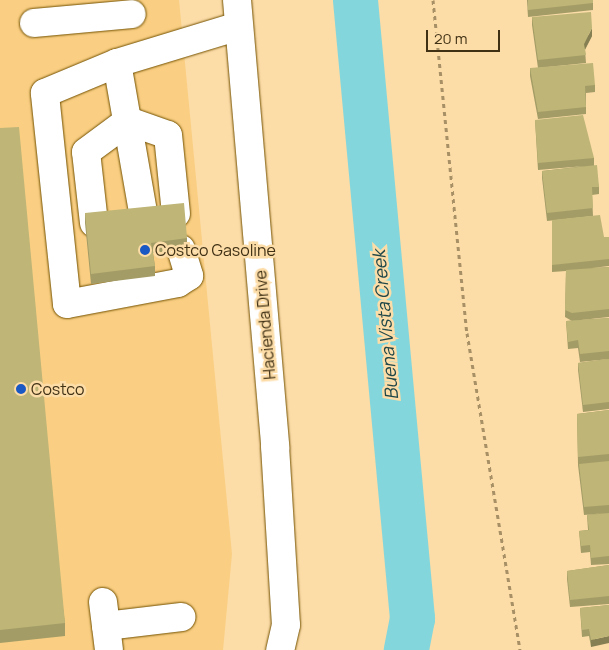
<!DOCTYPE html>
<html>
<head>
<meta charset="utf-8">
<style>
	body { margin:0 }
	#map { position:relative; width:609px; height:650px; overflow:hidden; background:#fcdca7; font-family:Manrope,sans-serif }
	div>[style] { position:absolute }
	.built>* { inset:0; background:#facf83 }
	.river>* { height:45px; margin:-22.5px; padding:0 22.5px; transform-origin:22.5px; border-radius:22.5px; background:#83d7dc }
	.path>* { height:3px; margin-top:-1.5px; transform-origin:0; background:repeating-linear-gradient(90deg,#a89066 0 4px,transparent 0 8px) }
	.roads { filter:drop-shadow(0 0 1px #745200) drop-shadow(0 0 1px #745200) }
	.minor>* { height:28px; margin:-14px; padding:0 14px; transform-origin:14px; border-radius:14px; background:#fff }
	.major>* { height:28px; margin:-14px; padding:0 14px; transform-origin:14px; border-radius:14px; background:#fff }
	.wall>* { inset:0; background:#a39c66 }
	.shaded-wall>* { inset:0; background:#857f53 }
	.building>* { inset:0; background:#beb577 }
	.dots>* { width:14px; height:14px; translate:-50% -50%; box-sizing:border-box; border:2px solid #fcdca7; border-radius:50% }
	span { translate:-50% -50%; white-space:nowrap; text-align:center; line-height:1.15; -webkit-text-stroke:5px #fcdca7; paint-order:stroke }
	.poi-label { font-size:16px; color:#403115 }
	.left { translate:0 -50%; text-align:left }
	.street-label { font-size:16px; color:#403115 }
	.water-label { font-size:18px; color:#1f4749; font-style:italic }
	.scale { position:absolute; left:426px; top:30px; width:74px; height:22px; box-sizing:border-box; border:2px solid #403115; border-top:0; padding-left:6px; font-size:15px; line-height:18px; white-space:nowrap; color:#403115; -webkit-text-stroke:4px #fcdca7; paint-order:stroke }
</style>
</head>
<body>
<div id="map">
	<div class="built">
		<i style="clip-path:polygon(0 0,179px 0,232px 554px,223px 650px,0 650px)"></i>
	</div>
	<div class="river">
		<i style="left:355px;top:0;width:621px;rotate:84.73deg"></i>
		<i style="left:412px;top:618px;width:33px;rotate:101deg"></i>
	</div>
	<div class="path">
		<i style="left:433px;top:0;width:335px;rotate:84.2deg"></i>
		<i style="left:467px;top:333px;width:321px;rotate:80.5deg"></i>
	</div>
	<div class="roads">
		<div class="minor">
			<i style="left:34px;top:23px;width:98px;rotate:-5.2deg"></i>
			<i style="left:117px;top:63px;width:156px;rotate:80.1deg"></i>
			<i style="left:128px;top:121px;width:42px;rotate:19.3deg"></i>
			<i style="left:168px;top:135px;width:79px;rotate:84.2deg"></i>
			<i style="left:94px;top:223px;width:71px;rotate:-96.4deg"></i>
			<i style="left:86px;top:152px;width:52px;rotate:-36.4deg"></i>
			<i style="left:181px;top:249px;width:28px;rotate:73deg"></i>
			<i style="left:189px;top:276px;width:13px;rotate:148deg"></i>
			<i style="left:178px;top:283px;width:113px;rotate:169.3deg"></i>
			<i style="left:67px;top:304px;width:212px;rotate:-96deg"></i>
			<i style="left:45px;top:93px;width:78px;rotate:-22.6deg"></i>
			<i style="left:117px;top:63px;width:127px;rotate:-16.9deg"></i>
			<i style="left:103px;top:602px;width:48px;rotate:82.9deg"></i>
			<i style="left:106px;top:626px;width:76px;rotate:-6.8deg"></i>
		</div>
		<div class="major">
			<i style="left:237px;top:0;width:448px;rotate:85.1deg"></i>
			<i style="left:275px;top:446px;width:179px;rotate:86.5deg"></i>
			<i style="left:286px;top:625px;width:26px;rotate:103deg"></i>
		</div>
	</div>
	<div class="wall">
		<i style="clip-path:polygon(527px 0,593px 0,593px 10px,528px 17px)"></i>
		<i style="clip-path:polygon(532px 17px,592px 36px,585px 50px,586px 63px,538px 68px,532px 25px)"></i>
		<i style="clip-path:polygon(530px 68px,595px 85px,595px 92px,586px 93px,586px 114px,538px 119px,530px 76px)"></i>
		<i style="clip-path:polygon(535px 120px,594px 158px,594px 165px,599px 187px,599px 194px,592px 195px,593px 216px,547px 221px,542px 178px,542px 171px,585px 166px,538px 170px)"></i>
		<i style="clip-path:polygon(0 128px,65px 623px,65px 636px,0 643px)"></i>
		<i style="clip-path:polygon(85px 213px,187px 238px,187px 249px,153px 253px,155px 266px,155px 276px,91px 284px,85px 223px)"></i>
		<i style="clip-path:polygon(552px 220px,604px 237px,609px 237px,609px 266px,592px 268px,609px 267px,609px 317px,572px 321px,565px 317px,566px 271px,552px 272px)"></i>
		<i style="clip-path:polygon(609px 318px,609px 359px,580px 362px,578px 348px,568px 349px,566px 321px)"></i>
		<i style="clip-path:polygon(609px 359px,609px 409px,583px 412px,578px 370px,578px 363px)"></i>
		<i style="clip-path:polygon(609px 410px,609px 564px,591px 565px,590px 552px,581px 553px,579px 531px,588px 530px,587px 515px,606px 513px,584px 515px,578px 465px,577px 414px)"></i>
		<i style="clip-path:polygon(609px 565px,609px 604px,570px 607px,567px 579px,567px 571px)"></i>
		<i style="clip-path:polygon(609px 605px,591px 647px,589px 636px,582px 637px,580px 608px)"></i>
	</div>
	<div class="shaded-wall">
		<i style="clip-path:polygon(592px 28px,592px 36px,584px 51px,584px 44px)"></i>
		<i style="clip-path:polygon(609px 636px,609px 643px,591px 647px,591px 640px)"></i>
	</div>
	<div class="building">
		<i style="clip-path:polygon(528px 0,593px 0,593px 3px,528px 10px)"></i>
		<i style="clip-path:polygon(591px 12px,592px 28px,584px 44px,586px 55px,538px 60px,532px 17px)"></i>
		<i style="clip-path:polygon(593px 63px,595px 85px,585px 86px,586px 107px,538px 112px,530px 68px)"></i>
		<i style="clip-path:polygon(583px 115px,594px 158px,538px 163px,535px 120px)"></i>
		<i style="clip-path:polygon(19px 127px,65px 623px,0 630px,0 128px)"></i>
		<i style="clip-path:polygon(597px 165px,599px 187px,592px 187px,593px 208px,547px 213px,542px 171px)"></i>
		<i style="clip-path:polygon(184px 203px,187px 238px,151px 243px,155px 266px,91px 274px,85px 213px)"></i>
		<i style="clip-path:polygon(600px 215px,604px 237px,609px 237px,609px 259px,552px 265px,552px 220px)"></i>
		<i style="clip-path:polygon(609px 267px,609px 309px,572px 313px,565px 310px,566px 270px)"></i>
		<i style="clip-path:polygon(609px 318px,609px 351px,580px 354px,578px 340px,568px 342px,566px 321px)"></i>
		<i style="clip-path:polygon(609px 359px,609px 402px,583px 405px,578px 363px)"></i>
		<i style="clip-path:polygon(609px 410px,609px 454px,578px 457px,577px 414px)"></i>
		<i style="clip-path:polygon(609px 461px,609px 505px,584px 507px,579px 464px)"></i>
		<i style="clip-path:polygon(609px 513px,609px 556px,591px 558px,590px 545px,581px 546px,579px 531px,589px 530px,587px 515px)"></i>
		<i style="clip-path:polygon(609px 565px,609px 596px,570px 600px,567px 571px)"></i>
		<i style="clip-path:polygon(609px 605px,609px 636px,591px 640px,589px 629px,582px 630px,580px 608px)"></i>
	</div>
	<div class="dots">
		<i style="left:145px;top:250px;background:#1a58c4"></i>
		<i style="left:21px;top:389px;background:#1a58c4"></i>
	</div>
	<div class="poi-label">
		<span class="left" style="left:155px;top:250px">Costco Gasoline</span>
		<span class="left" style="left:31px;top:389px">Costco</span>
	</div>
	<div class="street-label">
		<span style="left:265px;top:325px;rotate:-95deg">Hacienda Drive</span>
	</div>
	<div class="water-label">
		<span style="left:385px;top:325px;rotate:-95deg">Buena Vista Creek</span>
	</div>
	<div class="scale">20 m</div>
</div>
</body>
</html>
